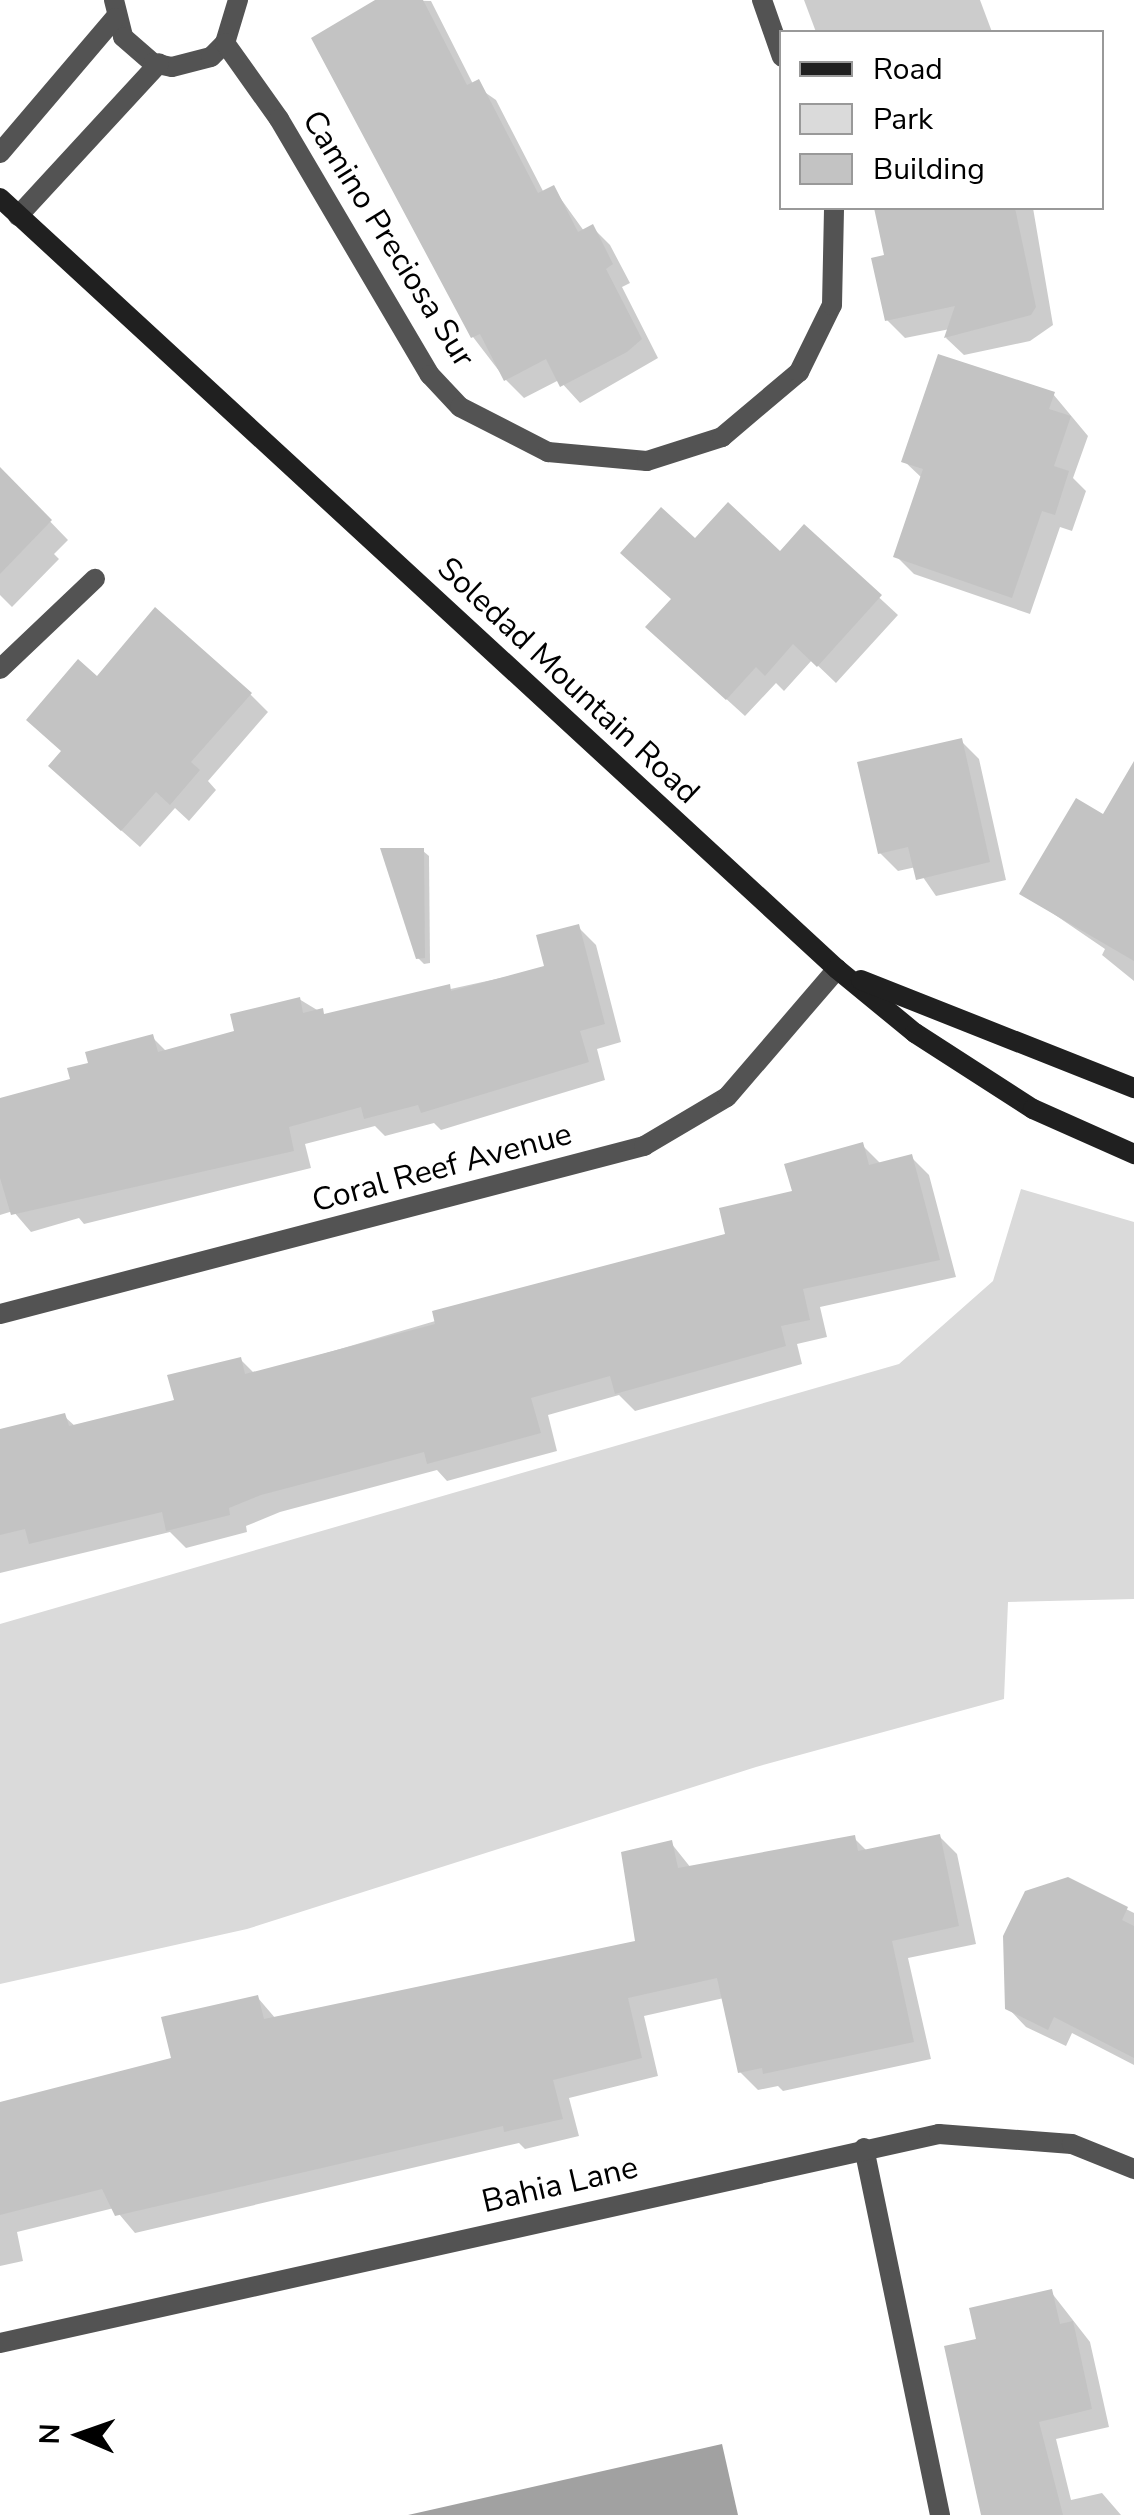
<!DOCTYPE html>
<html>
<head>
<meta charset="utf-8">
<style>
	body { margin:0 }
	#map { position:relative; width:1134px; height:2515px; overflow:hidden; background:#fff; font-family:"Nunito Sans",sans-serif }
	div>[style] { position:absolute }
	.green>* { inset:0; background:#dadada }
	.water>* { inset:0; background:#a1a1a1 }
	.shadow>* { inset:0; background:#0003 }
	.building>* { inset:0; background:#c3c3c3 }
	.lane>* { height:20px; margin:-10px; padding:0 10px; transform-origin:10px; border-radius:10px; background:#535353 }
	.street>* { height:20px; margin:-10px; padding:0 10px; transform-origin:10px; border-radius:10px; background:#535353 }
	.secondary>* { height:20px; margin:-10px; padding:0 10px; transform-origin:10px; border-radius:10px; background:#202020 }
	span { translate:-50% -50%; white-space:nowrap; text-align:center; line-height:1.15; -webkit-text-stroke:9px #fff; paint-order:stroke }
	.street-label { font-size:32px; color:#000 }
	.legend { position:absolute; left:779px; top:30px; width:325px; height:180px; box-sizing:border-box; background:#fff; border:2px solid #999; margin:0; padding:12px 18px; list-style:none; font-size:30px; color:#000 }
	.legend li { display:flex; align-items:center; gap:20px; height:50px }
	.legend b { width:50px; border:2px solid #999 }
	.north { position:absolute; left:30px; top:2385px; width:100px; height:100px; -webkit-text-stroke:8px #fff; paint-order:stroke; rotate:272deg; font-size:28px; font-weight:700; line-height:40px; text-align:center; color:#000 }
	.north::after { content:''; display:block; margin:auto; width:35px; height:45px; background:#000; clip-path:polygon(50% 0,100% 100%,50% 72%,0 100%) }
</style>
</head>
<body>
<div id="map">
	<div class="green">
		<i style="clip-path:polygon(1021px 1189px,1134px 1222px,1134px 1599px,1008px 1602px,1004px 1699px,756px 1767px,247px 1929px,0 1984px,0 1624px,899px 1364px,993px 1281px)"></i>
	</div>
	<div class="water">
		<i style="clip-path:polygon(722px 2444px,738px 2515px,408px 2515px)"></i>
	</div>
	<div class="shadow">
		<i style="clip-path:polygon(384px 0,431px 1px,473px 84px,496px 100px,544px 193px,553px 188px,584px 231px,592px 227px,610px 245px,630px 283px,622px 287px,658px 358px,580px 403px,559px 380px,524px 398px,506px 380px,473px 337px)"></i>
		<i style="clip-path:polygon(804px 0,980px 0,992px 32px,816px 32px)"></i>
		<i style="clip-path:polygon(877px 208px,1033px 208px,1053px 325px,1030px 341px,964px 355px,946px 338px,950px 329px,905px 338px,887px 320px,887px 257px)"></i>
		<i style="clip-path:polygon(1053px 394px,1088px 436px,1073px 478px,1086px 491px,1072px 531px,1060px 527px,1030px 614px,914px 574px,896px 556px,923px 479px,904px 461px)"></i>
		<i style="clip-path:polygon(12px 482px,68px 540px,54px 554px,59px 559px,12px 607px,0 595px,0 483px)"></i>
		<i style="clip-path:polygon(804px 528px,898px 615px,836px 683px,812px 660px,784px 691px,776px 683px,745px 716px,667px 645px,673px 600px,695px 542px,781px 554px)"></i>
		<i style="clip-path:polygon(97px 679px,250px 694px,268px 712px,208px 781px,216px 790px,189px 821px,175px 808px,140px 847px,69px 784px,64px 752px)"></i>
		<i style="clip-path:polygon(961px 741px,979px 759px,1006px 880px,936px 896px,916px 867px,898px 871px,880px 853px)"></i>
		<i style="clip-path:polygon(1134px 791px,1134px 981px,1102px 955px,1105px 949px,1023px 893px)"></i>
		<i style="clip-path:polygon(423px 851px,429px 856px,430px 963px,424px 964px,418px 958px)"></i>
		<i style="clip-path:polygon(578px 927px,596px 945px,621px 1042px,597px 1049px,605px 1080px,441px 1130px,434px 1123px,385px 1136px,375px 1126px,305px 1144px,311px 1168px,84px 1224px,79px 1218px,31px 1232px,13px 1211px,0 1215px,0 1101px,73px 1080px,152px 1037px,167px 1052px,237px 1033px,299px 999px,327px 1016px,547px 968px)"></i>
		<i style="clip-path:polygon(862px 1145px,882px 1165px,911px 1157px,929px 1175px,956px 1277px,820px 1307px,827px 1337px,797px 1344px,802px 1364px,635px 1411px,619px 1395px,548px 1415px,557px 1451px,447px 1481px,437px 1470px,280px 1512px,246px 1526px,247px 1532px,186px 1548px,170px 1532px,0 1573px,0 1432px,64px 1416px,76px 1427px,177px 1401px,240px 1359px,255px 1374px,728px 1235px)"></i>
		<i style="clip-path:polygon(939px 1836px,957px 1854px,976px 1944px,908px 1958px,931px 2059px,783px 2091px,778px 2086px,758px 2090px,740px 2072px,724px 1998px,644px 2016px,658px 2076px,569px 2098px,579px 2136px,525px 2149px,519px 2143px,135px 2233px,114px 2208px,17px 2232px,23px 2261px,0 2266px,0 2122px,174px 2060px,258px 1998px,276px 2019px,638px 1943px,671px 1843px,691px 1868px,854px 1838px,868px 1852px)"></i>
		<i style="clip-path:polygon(1068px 1880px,1134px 1913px,1134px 2065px,1072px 2033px,1066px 2046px,1026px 2027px,1008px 2008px)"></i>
		<i style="clip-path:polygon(1051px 2292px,1090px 2342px,1109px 2427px,1056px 2439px,1071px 2500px,1102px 2493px,1121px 2515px,984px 2515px,979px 2341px)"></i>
	</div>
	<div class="building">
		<i style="clip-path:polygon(375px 0,423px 0,467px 85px,479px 79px,538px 193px,554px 185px,578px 232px,593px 224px,613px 264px,606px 269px,642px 339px,627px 352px,560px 387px,546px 359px,504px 381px,480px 334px,471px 338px,311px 38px)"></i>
		<i style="clip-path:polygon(874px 208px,1015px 208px,1036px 307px,1031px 315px,944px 338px,955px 306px,885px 321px,871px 258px,884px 255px)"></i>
		<i style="clip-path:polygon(938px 354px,1055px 392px,1049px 409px,1071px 416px,1054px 466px,1069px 471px,1055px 515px,1042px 511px,1012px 598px,893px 557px,923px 469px,901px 462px)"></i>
		<i style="clip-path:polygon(0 467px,52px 520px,0 574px)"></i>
		<i style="clip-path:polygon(728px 502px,780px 551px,804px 524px,882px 595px,817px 667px,793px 644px,765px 676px,756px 667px,726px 700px,645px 627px,671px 599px,620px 553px,661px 507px,695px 538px)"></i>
		<i style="clip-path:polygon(155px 607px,252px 693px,191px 762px,200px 770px,170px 805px,156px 792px,121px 831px,48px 766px,61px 751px,26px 720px,78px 659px,97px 676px)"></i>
		<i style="clip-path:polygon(962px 738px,990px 862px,916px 880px,908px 847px,878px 854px,857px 762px)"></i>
		<i style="clip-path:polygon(1134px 761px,1134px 961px,1019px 894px,1076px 798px,1103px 814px)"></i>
		<i style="clip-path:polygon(380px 848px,424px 848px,425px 958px,416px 959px)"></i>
		<i style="clip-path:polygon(579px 924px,605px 1024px,580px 1031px,589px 1062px,421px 1113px,418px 1105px,364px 1119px,361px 1107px,289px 1127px,294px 1151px,11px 1215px,0 1178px,0 1098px,70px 1079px,67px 1068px,88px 1063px,85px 1052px,153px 1034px,158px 1052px,234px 1031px,230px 1014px,300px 997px,303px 1013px,323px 1008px,324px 1014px,450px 984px,451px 991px,544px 966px,536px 935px)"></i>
		<i style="clip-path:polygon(863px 1142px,869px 1165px,912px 1154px,940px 1260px,803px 1289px,810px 1320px,781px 1326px,786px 1346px,615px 1394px,610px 1376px,531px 1398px,541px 1433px,427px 1464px,424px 1452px,261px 1495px,229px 1508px,230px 1515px,166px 1531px,162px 1512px,29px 1544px,25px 1529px,0 1535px,0 1429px,65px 1413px,69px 1426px,174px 1400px,167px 1375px,241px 1357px,245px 1374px,435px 1324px,432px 1311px,725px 1234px,719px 1208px,792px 1191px,784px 1164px)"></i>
		<i style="clip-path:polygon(940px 1834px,959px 1926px,892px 1941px,914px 2042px,763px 2074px,762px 2068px,738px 2073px,717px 1978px,628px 1998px,642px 2058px,553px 2080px,563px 2119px,504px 2132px,503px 2126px,115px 2216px,102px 2189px,0 2215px,0 2102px,171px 2058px,161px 2017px,258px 1995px,264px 2019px,635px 1941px,621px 1852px,672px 1840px,678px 1868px,855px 1835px,858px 1851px)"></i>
		<i style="clip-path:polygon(1068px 1877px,1128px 1907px,1122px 1920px,1134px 1926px,1134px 2058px,1054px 2017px,1048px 2030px,1005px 2009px,1003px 1936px,1025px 1891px)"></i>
		<i style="clip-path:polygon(1052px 2289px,1060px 2324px,1073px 2321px,1092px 2409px,1039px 2422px,1063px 2515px,981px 2515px,944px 2346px,976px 2339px,969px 2308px)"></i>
	</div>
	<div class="lane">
		<i style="left:864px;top:2148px;width:375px;rotate:78.3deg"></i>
	</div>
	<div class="street">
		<i style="left:114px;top:0;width:38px;rotate:76deg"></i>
		<i style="left:123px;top:37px;width:40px;rotate:41deg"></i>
		<i style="left:153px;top:63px;width:19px;rotate:12deg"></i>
		<i style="left:172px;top:67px;width:40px;rotate:-14.4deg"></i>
		<i style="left:211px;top:57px;width:20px;rotate:-45deg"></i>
		<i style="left:225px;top:43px;width:45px;rotate:-73.2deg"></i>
		<i style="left:762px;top:0;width:60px;rotate:70.7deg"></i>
		<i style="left:225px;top:43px;width:93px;rotate:54.6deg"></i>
		<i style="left:279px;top:119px;width:297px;rotate:59.5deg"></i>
		<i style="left:430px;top:375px;width:44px;rotate:46.8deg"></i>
		<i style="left:460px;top:407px;width:99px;rotate:27.1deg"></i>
		<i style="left:548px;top:452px;width:99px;rotate:5.2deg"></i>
		<i style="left:647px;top:461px;width:79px;rotate:-17.7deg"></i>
		<i style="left:722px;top:437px;width:101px;rotate:-40.2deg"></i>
		<i style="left:799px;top:372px;width:75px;rotate:-63.8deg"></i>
		<i style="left:832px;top:305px;width:97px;rotate:-88.8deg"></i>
		<i style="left:0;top:153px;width:177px;rotate:-49.6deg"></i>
		<i style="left:18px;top:216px;width:208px;rotate:-47.3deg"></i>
		<i style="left:0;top:669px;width:131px;rotate:-43.5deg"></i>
		<i style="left:0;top:1314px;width:666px;rotate:-14.62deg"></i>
		<i style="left:644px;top:1146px;width:96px;rotate:-30.6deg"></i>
		<i style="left:727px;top:1097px;width:169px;rotate:-49.3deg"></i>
		<i style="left:0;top:2343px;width:962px;rotate:-12.55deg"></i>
		<i style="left:939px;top:2134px;width:133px;rotate:4.3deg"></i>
		<i style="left:1072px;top:2144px;width:67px;rotate:22deg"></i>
	</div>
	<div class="secondary">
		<i style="left:0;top:198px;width:1138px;rotate:42.65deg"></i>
		<i style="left:837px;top:969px;width:101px;rotate:39.4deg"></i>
		<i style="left:915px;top:1033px;width:140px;rotate:32.8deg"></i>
		<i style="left:1033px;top:1109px;width:111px;rotate:24deg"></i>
		<i style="left:861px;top:980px;width:294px;rotate:21.6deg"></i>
	</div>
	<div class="street-label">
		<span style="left:388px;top:239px;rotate:58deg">Camino Preciosa Sur</span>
		<span style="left:568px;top:681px;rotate:43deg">Soledad Mountain Road</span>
		<span style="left:442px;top:1168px;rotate:-15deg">Coral Reef Avenue</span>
		<span style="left:560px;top:2185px;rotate:-13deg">Bahia Lane</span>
	</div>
	<ul class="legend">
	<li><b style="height:12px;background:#202020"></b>Road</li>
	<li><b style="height:28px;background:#dadada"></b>Park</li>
	<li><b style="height:28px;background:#c3c3c3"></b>Building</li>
	</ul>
	<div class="north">N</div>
</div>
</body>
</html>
